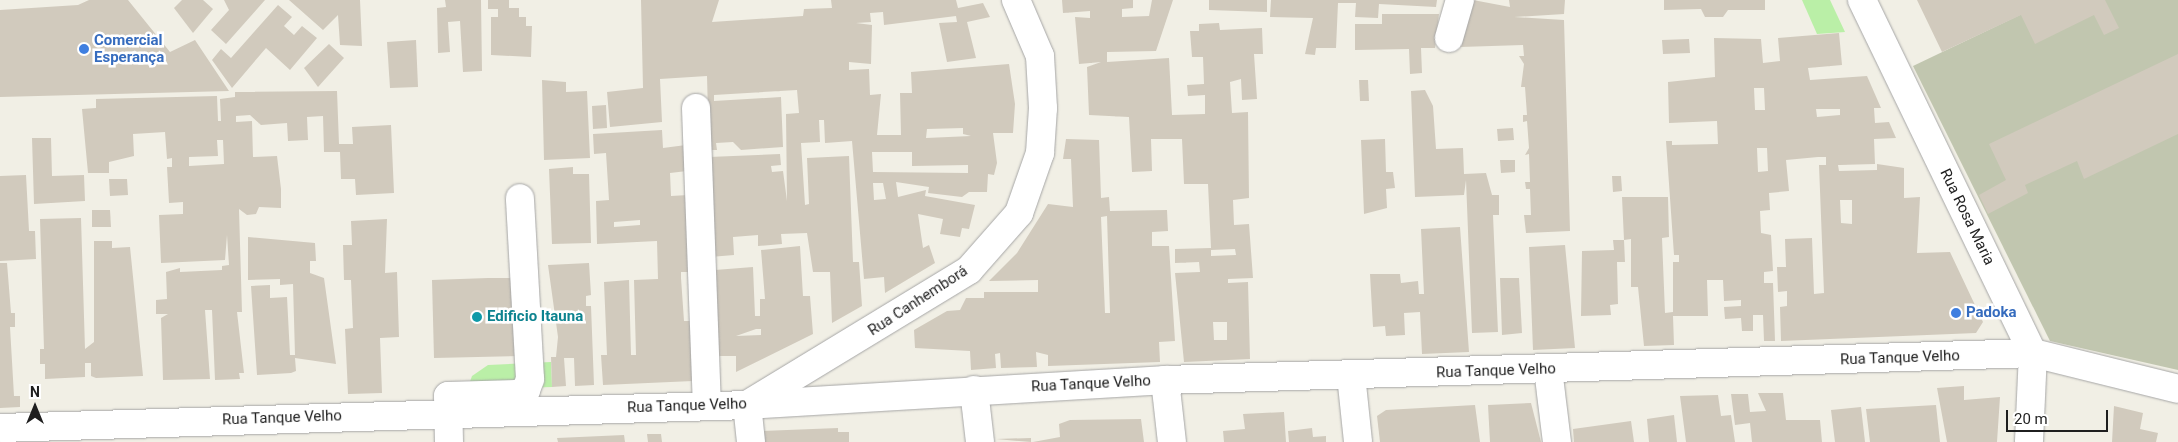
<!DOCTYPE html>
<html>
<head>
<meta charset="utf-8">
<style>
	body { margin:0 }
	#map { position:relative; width:2178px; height:442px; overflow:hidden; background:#f1efe5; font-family:Roboto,sans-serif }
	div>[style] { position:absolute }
	.construction>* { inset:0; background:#c1c6af }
	.grass>* { inset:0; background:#baefa7 }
	.building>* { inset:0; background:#d1cabd }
	.roads { filter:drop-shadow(0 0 1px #a6a6a6) drop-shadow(0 0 1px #a6a6a6) }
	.minor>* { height:28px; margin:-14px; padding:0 14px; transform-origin:14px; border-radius:14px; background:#fff }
	.dots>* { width:14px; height:14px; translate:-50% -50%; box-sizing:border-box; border:2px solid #fff; border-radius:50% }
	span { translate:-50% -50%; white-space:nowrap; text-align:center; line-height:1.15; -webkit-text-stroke:5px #fff; paint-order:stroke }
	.shop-label { font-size:15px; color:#366cbe; font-weight:700 }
	.left { translate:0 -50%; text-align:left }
	.street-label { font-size:15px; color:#1f1f1f }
	.culture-label { font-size:15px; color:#0d838f; font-weight:700 }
	.north { position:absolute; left:10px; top:382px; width:50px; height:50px; -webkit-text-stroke:4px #fff; paint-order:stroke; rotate:0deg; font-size:14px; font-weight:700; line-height:20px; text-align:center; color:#1f1f1f }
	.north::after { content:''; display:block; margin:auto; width:18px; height:22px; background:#1f1f1f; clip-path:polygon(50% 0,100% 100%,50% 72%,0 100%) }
	.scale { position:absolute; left:2006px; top:410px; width:102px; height:22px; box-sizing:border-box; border:2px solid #1f1f1f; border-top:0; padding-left:6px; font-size:15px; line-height:18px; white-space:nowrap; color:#1f1f1f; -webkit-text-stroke:4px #fff; paint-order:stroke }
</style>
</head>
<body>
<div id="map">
	<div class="construction">
		<i style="clip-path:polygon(2051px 0,2178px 0,2178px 370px,2050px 341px,1913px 66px)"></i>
	</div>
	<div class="grass">
		<i style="clip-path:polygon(1802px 0,1830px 0,1845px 32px,1817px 34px)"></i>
		<i style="clip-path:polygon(551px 362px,552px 387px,467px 390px,472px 376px,488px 365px)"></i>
	</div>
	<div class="building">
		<i style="clip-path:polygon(89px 0,128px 0,170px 52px,195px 40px,229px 91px,0 97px,0 10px,78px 5px)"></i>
		<i style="clip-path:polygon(182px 0,203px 0,213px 9px,193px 33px,174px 8px)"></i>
		<i style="clip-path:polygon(224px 0,265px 0,226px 44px,211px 30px,229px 10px)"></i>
		<i style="clip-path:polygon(289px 0,360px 0,362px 46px,340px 45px,338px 15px,323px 30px)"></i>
		<i style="clip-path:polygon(445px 0,481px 0,482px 71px,463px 72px,460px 21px,448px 22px,450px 52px,438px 53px,437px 8px,446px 7px)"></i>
		<i style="clip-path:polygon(488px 0,509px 0,509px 8px,519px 8px,519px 17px,526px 17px,526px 26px,532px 26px,531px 57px,491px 55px,491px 17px,498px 17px,498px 9px,488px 9px)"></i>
		<i style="clip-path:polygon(evenodd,641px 0,719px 0,712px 22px,803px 16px,804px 9px,832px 8px,831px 0,956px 0,958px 8px,983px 3px,990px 17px,967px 22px,976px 58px,947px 62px,939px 23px,957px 22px,956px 16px,884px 25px,883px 12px,870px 13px,871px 22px,856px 23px,872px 25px,871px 64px,849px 62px,849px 70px,869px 69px,870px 95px,881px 94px,877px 135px,901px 135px,900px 93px,912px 93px,911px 72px,1009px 64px,1015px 104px,1013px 133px,993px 133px,997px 163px,994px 175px,988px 174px,987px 192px,969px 192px,962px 197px,928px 193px,929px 187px,896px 182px,898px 197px,926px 190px,925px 196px,975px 205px,969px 229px,962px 228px,960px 237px,940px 234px,943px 219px,918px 214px,923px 248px,929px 245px,935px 263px,885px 293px,884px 277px,864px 279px,852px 141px,825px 143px,824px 120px,819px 120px,820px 142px,801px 143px,805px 205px,809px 204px,807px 158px,849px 156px,853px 262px,859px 262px,862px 306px,832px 323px,830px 272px,813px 272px,807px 233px,781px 234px,782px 244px,758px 246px,758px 235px,733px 237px,734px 255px,710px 257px,709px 157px,780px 154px,781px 165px,771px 166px,772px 172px,783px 171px,787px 201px,786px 114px,799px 113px,797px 90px,714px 95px,714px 101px,781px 97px,783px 147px,741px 150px,733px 142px,716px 143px,717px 150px,709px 150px,707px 76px,660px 79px,662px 122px,610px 127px,607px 92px,643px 88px,641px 0,963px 128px,963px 134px,971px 136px,926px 138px,927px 129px,963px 128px,641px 0,872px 152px,912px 152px,912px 166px,968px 165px,968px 173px,873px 172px,872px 152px,641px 0,873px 183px,883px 183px,886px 199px,874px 200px,873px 183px)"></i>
		<i style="clip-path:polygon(evenodd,1062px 0,1133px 0,1133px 8px,1122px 9px,1122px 17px,1149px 16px,1152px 0,1173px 0,1156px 51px,1107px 52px,1107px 62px,1169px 58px,1172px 115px,1205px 114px,1205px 95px,1188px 96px,1187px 85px,1204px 84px,1203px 57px,1192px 57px,1190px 31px,1199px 31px,1199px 24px,1219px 23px,1220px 30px,1262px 28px,1263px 54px,1254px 54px,1257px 99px,1242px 100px,1241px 79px,1230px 82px,1232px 113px,1248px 112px,1249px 198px,1233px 200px,1234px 225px,1249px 224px,1253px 278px,1228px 279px,1228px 283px,1248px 282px,1250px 359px,1184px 362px,1175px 273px,1200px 272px,1199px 262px,1175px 263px,1175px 249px,1211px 248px,1208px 184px,1184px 184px,1182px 139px,1151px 139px,1152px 171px,1132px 172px,1129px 117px,1089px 115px,1087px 67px,1101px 62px,1079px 64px,1075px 17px,1090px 18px,1090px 11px,1063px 13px,1062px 0,1235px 249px,1236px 255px,1211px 256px,1211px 250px,1235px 249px,1062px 0,1213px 322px,1227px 322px,1227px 340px,1214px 340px,1213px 322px)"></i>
		<i style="clip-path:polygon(1209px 0,1267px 0,1267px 12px,1209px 10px)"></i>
		<i style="clip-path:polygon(1271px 0,1437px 0,1436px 7px,1379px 4px,1378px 18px,1355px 17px,1356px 3px,1338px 3px,1336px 48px,1316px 48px,1315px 55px,1305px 54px,1313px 18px,1270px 17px)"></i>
		<i style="clip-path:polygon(1473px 0,1510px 7px,1509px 0,1565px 0,1564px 14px,1514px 17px,1564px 20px,1570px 231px,1526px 233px,1524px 215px,1531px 215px,1530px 189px,1526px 189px,1525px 182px,1530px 182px,1529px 154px,1525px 155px,1529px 148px,1527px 121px,1523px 122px,1523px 115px,1527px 115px,1525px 87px,1521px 87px,1524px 64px,1519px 56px,1524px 56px,1523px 45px,1460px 47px)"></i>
		<i style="clip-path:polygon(1664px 0,1765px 0,1765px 10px,1728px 10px,1723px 17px,1705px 17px,1701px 9px,1664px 10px)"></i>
		<i style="clip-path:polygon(1917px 0,2105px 0,2119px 28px,2104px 35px,2094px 15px,2035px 44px,2021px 15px,1942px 52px)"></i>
		<i style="clip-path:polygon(278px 5px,292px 17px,284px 26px,294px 35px,302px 26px,317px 38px,290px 70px,266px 48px,232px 88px,212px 60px,221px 49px,231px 58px)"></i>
		<i style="clip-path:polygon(1382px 14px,1439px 14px,1435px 48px,1421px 48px,1422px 73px,1410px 74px,1409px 49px,1355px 50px,1355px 24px,1382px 24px)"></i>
		<i style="clip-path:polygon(evenodd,1839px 33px,1842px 65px,1808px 68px,1810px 80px,1867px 76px,1881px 108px,1874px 108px,1875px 123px,1889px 122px,1896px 138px,1874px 139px,1875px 164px,1838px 165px,1839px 171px,1877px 170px,1877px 164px,1904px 168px,1904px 198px,1920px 197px,1917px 253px,1950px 252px,1983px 322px,1976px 333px,1781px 341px,1780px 307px,1787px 306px,1787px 291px,1778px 292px,1777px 267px,1786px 267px,1785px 239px,1812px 238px,1814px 294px,1824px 293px,1819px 165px,1826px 165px,1826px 157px,1818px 157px,1786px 160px,1789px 191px,1769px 193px,1770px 210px,1760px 211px,1761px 233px,1771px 235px,1773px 271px,1764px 272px,1764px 283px,1773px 283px,1775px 341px,1764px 341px,1763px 315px,1753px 315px,1753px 331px,1742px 331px,1741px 318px,1725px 319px,1724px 307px,1741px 306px,1741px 300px,1724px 301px,1723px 280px,1707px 280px,1708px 316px,1673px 316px,1674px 345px,1644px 346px,1638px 287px,1631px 287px,1631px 239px,1624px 240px,1622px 197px,1668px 197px,1669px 237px,1662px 238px,1665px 313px,1673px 312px,1673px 262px,1679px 262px,1679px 255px,1674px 255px,1666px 141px,1672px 141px,1672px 145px,1718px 144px,1717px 121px,1669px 123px,1668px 82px,1715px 77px,1714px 38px,1761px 39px,1763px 63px,1780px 61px,1778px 38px,1839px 33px,1754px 88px,1764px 88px,1765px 110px,1755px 110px,1754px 88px,1839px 33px,1816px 109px,1840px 109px,1840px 115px,1817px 117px,1816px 109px,1839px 33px,1757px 148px,1767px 148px,1768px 171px,1758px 172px,1757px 148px,1839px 33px,1840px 200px,1852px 200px,1852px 224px,1841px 223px,1840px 200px)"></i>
		<i style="clip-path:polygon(1689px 39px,1690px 53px,1663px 54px,1662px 40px)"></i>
		<i style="clip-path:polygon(416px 40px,418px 87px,390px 88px,387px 42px)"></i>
		<i style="clip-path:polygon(329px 44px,344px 58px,318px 87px,304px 68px)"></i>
		<i style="clip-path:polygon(2178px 54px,2178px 134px,2084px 179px,2077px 161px,2025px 185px,2028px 193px,1988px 214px,1979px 195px,2006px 180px,1989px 144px)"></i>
		<i style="clip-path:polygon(542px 80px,566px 82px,566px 92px,587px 91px,590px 158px,544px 160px)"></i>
		<i style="clip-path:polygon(1359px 80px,1368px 80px,1369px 101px,1360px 101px)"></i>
		<i style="clip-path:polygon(1425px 90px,1433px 106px,1436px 149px,1463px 148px,1464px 174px,1486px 173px,1492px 195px,1499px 195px,1499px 215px,1493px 215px,1498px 332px,1472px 333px,1466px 180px,1464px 195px,1415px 197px,1411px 91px)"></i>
		<i style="clip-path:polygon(evenodd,337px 91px,339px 144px,353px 144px,352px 127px,391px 125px,394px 193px,356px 195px,355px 179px,341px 179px,340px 152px,324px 152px,323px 116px,307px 117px,308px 140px,288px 141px,287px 123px,261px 125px,250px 115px,236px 116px,236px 122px,252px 121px,253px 157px,277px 156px,281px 189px,281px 208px,259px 207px,256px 214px,247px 215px,239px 209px,242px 312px,237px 312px,244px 373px,239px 373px,240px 379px,215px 380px,212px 310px,205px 310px,210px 379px,163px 380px,161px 318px,168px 314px,156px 314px,156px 300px,167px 299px,166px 272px,180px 268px,180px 272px,222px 270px,222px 266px,229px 265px,227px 235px,225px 260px,161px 263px,159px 215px,183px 214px,183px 202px,169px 203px,167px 167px,172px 167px,172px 158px,167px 159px,165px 132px,133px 134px,134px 156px,109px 162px,109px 173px,88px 173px,82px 109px,96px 108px,96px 99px,217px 96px,218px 121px,221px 121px,220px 99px,235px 97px,235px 92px,337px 91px,217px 140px,223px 140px,224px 164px,189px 166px,189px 157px,218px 156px,217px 140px)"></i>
		<i style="clip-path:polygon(606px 105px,607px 128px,593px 129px,592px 106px)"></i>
		<i style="clip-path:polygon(1513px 128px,1514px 140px,1498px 141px,1497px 129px)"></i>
		<i style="clip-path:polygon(evenodd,662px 130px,663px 148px,686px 145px,687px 171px,670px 173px,671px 196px,688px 195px,690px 272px,681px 272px,681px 278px,684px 321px,692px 321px,693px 381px,603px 385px,601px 355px,607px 355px,604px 282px,629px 280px,631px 355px,636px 355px,634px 280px,658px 279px,657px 241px,597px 244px,596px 201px,609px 200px,606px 153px,594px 154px,593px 134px,662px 130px,640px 220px,640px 225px,614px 227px,614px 222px,640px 220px)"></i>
		<i style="clip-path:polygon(32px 138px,51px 138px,52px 176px,84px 175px,85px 201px,34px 204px)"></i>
		<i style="clip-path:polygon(evenodd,1066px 139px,1099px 140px,1101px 198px,1109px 197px,1110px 211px,1167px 210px,1168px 231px,1152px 232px,1152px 246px,1169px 246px,1175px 341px,1159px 342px,1160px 362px,1048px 366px,1048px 355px,1036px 352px,1037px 367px,1001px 368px,1000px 353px,995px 354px,996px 368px,971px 370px,970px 351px,915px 348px,914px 330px,947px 311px,960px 310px,966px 298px,984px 298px,984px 292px,1038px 292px,1038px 280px,989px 281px,1017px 253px,1048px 204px,1073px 207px,1071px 159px,1063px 159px,1066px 139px,1107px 216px,1110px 313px,1105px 313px,1101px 217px,1107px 216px)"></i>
		<i style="clip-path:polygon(1385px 139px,1386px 172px,1393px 172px,1395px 188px,1386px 189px,1387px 208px,1364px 214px,1361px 140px)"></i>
		<i style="clip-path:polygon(1500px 160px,1515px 160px,1515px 172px,1501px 173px)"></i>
		<i style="clip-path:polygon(573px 167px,573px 174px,589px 174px,591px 243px,552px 244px,549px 169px)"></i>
		<i style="clip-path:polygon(26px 175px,29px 231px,35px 231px,36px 259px,0 261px,0 176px)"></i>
		<i style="clip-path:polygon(1612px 176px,1621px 176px,1622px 191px,1613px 192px)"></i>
		<i style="clip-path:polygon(109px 179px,127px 179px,128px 195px,110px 196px)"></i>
		<i style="clip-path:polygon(92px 210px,110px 210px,111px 227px,92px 227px)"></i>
		<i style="clip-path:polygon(81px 218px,85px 349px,94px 342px,94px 241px,112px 241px,112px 248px,130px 247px,143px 376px,96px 378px,91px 376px,91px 363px,85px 363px,85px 377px,45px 379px,45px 364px,40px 364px,40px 349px,44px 349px,40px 219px)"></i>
		<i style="clip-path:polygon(387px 219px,385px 273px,397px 272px,399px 337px,380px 338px,382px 393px,348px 394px,345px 329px,353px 328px,351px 280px,344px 280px,343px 245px,352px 245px,351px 221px)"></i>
		<i style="clip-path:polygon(1460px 227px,1469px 352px,1422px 354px,1420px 312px,1404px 313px,1405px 335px,1386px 336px,1385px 326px,1373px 327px,1370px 274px,1400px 274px,1401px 283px,1418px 281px,1419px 294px,1424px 294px,1421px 229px)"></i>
		<i style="clip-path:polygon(248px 237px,315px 243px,316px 261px,310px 261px,310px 273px,324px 278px,336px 364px,295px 358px,296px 371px,291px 373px,257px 375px,251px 286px,270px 285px,270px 298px,287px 297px,290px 355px,295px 355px,293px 284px,280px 285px,280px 279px,248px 280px)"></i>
		<i style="clip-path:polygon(1613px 240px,1624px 240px,1625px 262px,1617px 262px,1618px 304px,1610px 305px,1611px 315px,1581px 316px,1582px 251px,1614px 250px)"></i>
		<i style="clip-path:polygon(1565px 245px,1575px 348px,1533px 350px,1529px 247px)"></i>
		<i style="clip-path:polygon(evenodd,800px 246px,803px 296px,810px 296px,813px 334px,736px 372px,736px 356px,719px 356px,715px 270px,753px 267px,755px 316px,760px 316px,760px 299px,765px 299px,761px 250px,800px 246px,756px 329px,761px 329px,761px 335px,736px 336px,756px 329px)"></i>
		<i style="clip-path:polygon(0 263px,7px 263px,11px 313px,15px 313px,15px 327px,10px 327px,14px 396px,20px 396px,20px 407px,0 408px)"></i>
		<i style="clip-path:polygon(589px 263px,591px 295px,586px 296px,586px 306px,591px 306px,594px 385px,575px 386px,574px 358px,564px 358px,566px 386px,552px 387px,551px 357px,556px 357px,558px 337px,548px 265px)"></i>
		<i style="clip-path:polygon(488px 278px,519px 278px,521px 356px,434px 358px,432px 280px)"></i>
		<i style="clip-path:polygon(1500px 278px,1519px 278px,1522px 333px,1502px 335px)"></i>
		<i style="clip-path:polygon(1964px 386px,1964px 400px,2000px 397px,1997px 442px,1947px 442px,1937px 388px)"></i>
		<i style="clip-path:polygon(1758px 393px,1783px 393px,1786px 420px,1820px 420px,1822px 442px,1752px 442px,1750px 423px,1735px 425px,1731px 394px,1748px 394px,1750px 412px,1766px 411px)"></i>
		<i style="clip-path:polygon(1718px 395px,1721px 416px,1731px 415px,1735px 442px,1686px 442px,1680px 396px)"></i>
		<i style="clip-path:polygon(1531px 403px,1541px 442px,1490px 442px,1488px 405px)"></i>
		<i style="clip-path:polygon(1475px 405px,1480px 442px,1380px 442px,1377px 416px,1386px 410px)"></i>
		<i style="clip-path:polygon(1936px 405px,1940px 442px,1870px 442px,1866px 409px)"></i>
		<i style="clip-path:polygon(2114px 406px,2143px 413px,2140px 429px,2158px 433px,2156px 442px,2112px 442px)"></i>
		<i style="clip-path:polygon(1861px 407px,1865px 442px,1835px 442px,1831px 410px)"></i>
		<i style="clip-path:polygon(1284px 412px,1286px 442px,1224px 442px,1223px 431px,1245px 429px,1243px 414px)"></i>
		<i style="clip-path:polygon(1674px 415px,1677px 442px,1649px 442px,1647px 419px)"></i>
		<i style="clip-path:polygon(1141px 419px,1144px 442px,1033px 442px,1060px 437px,1059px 424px,1070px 420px)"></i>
		<i style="clip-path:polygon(1631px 421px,1634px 442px,1574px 442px,1573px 429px)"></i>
		<i style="clip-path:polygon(838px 428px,838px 432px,849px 432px,849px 442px,762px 442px,760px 431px)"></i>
		<i style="clip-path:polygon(1312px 428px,1313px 437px,1326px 436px,1326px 442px,1289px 442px,1288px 431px)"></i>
		<i style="clip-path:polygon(647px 434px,661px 434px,662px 442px,648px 442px)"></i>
		<i style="clip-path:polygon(624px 435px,625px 442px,558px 442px,557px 438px)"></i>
		<i style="clip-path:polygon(1031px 438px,1031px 442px,996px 439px)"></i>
	</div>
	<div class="roads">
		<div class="minor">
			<i style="left:1862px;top:0;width:392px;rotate:64.2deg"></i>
			<i style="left:2033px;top:353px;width:89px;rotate:92.6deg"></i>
			<i style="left:1449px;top:38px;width:40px;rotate:-74deg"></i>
			<i style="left:696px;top:108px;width:298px;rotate:87.9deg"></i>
			<i style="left:1548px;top:369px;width:74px;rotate:83deg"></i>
			<i style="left:1351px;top:375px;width:67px;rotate:84deg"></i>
			<i style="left:1165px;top:380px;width:62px;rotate:83.6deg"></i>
			<i style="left:974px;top:390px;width:52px;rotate:83.4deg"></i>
			<i style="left:0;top:428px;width:747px;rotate:-1.76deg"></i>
			<i style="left:747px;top:405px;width:419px;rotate:-3.4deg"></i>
			<i style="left:1165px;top:380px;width:868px;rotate:-1.78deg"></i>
			<i style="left:2033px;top:353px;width:149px;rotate:13.9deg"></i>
			<i style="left:449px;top:442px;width:46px;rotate:-91.2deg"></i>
			<i style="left:448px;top:396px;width:69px;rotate:-1.7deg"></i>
			<i style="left:517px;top:394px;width:10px;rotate:-24deg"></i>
			<i style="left:526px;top:390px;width:12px;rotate:-70deg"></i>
			<i style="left:530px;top:379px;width:181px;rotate:-93.2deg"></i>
			<i style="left:751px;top:442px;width:37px;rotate:-96deg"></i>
			<i style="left:747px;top:405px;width:260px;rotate:-31.3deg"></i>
			<i style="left:969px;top:270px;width:76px;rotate:-48.7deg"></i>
			<i style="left:1019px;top:213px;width:64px;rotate:-70.7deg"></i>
			<i style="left:1040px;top:153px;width:45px;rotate:-86.2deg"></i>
			<i style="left:1043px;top:108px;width:52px;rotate:-93.3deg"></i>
			<i style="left:1040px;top:56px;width:61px;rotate:-113.2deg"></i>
		</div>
	</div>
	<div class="dots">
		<i style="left:84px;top:49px;background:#3f7fe0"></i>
		<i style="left:1956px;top:313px;background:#3f7fe0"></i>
		<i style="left:477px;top:317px;background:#0f9aa8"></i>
	</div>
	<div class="shop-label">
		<span class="left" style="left:94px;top:49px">Comercial<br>Esperança</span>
		<span class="left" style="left:1966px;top:313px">Padoka</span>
	</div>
	<div class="street-label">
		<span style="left:1967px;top:217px;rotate:64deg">Rua Rosa Maria</span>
		<span style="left:918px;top:301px;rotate:-33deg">Rua Canhemborá</span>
		<span style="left:1900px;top:358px;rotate:-2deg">Rua Tanque Velho</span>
		<span style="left:1496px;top:371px;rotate:-2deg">Rua Tanque Velho</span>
		<span style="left:1091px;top:384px;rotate:-3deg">Rua Tanque Velho</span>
		<span style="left:687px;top:406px;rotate:-2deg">Rua Tanque Velho</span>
		<span style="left:282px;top:418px;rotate:-2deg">Rua Tanque Velho</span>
	</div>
	<div class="culture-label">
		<span class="left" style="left:487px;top:317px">Edificio Itauna</span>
	</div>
	<div class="north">N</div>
	<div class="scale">20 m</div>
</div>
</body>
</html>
